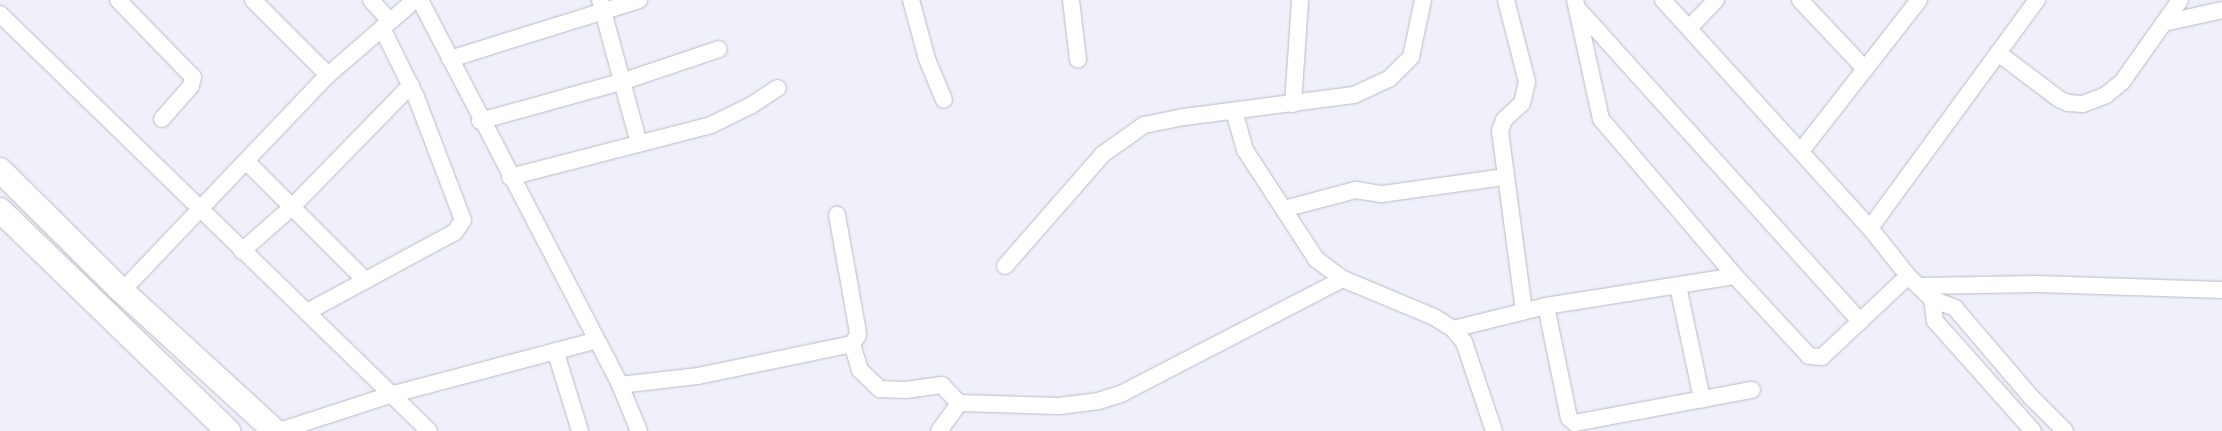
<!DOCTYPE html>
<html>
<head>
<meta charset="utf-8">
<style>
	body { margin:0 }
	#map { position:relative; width:2222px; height:431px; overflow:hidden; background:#f0f0fb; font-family:"Fira Sans",sans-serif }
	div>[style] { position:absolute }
	.roads { filter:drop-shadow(0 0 1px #bbbbc6) drop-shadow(0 0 1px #bbbbc6) }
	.minor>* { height:16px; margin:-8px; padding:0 8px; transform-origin:8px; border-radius:8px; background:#fff }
	.secondary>* { height:24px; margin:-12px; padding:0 12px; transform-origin:12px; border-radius:12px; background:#fff }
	span { translate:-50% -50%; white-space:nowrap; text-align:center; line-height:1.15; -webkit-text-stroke:4.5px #f0f0fb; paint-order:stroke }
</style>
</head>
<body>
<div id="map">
	<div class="roads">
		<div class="minor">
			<i style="left:118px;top:0;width:107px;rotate:45.8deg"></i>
			<i style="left:193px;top:77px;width:9px;rotate:103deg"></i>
			<i style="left:191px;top:86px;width:44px;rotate:131.3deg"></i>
			<i style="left:253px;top:0;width:106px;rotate:45deg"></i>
			<i style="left:371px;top:0;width:28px;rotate:48deg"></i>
			<i style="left:420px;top:0;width:434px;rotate:62.5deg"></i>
			<i style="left:620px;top:385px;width:50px;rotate:67.6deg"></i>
			<i style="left:600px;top:0;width:149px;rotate:74.8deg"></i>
			<i style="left:911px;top:0;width:61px;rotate:74.8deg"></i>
			<i style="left:927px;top:59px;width:44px;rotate:67.5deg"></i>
			<i style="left:1071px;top:0;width:60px;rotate:83.3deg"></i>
			<i style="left:1506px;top:0;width:85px;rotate:75.6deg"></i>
			<i style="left:1527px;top:82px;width:22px;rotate:103deg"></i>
			<i style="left:1522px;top:103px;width:25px;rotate:137deg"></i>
			<i style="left:1504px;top:120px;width:12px;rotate:110deg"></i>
			<i style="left:1500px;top:131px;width:182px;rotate:82.4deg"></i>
			<i style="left:1575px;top:0;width:122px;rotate:77.7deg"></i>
			<i style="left:1601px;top:119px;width:206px;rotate:49.5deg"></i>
			<i style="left:1735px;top:276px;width:109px;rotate:47.2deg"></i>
			<i style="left:1809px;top:356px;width:13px;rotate:4deg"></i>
			<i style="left:1822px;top:357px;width:118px;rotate:-43.3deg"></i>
			<i style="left:1663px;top:0;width:308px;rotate:47.8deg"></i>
			<i style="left:1870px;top:228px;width:61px;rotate:51.6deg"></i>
			<i style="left:1908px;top:276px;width:33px;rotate:44deg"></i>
			<i style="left:1932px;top:299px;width:25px;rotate:21deg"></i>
			<i style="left:1955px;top:308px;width:117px;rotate:49.5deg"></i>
			<i style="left:2031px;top:397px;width:48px;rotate:45deg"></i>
			<i style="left:1800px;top:0;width:95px;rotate:46.7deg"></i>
			<i style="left:1578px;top:9px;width:421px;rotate:47.9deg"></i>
			<i style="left:0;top:14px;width:598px;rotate:44.19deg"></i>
			<i style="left:2164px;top:23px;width:59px;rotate:-12.6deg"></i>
			<i style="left:1689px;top:28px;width:39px;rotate:-46deg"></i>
			<i style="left:1998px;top:53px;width:76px;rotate:37deg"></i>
			<i style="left:2059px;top:99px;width:10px;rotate:24deg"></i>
			<i style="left:2068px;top:103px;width:15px;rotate:4deg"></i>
			<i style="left:2083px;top:104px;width:25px;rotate:-21deg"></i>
			<i style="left:2106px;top:95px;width:21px;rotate:-39deg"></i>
			<i style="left:2122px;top:82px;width:100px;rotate:-54.7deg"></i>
			<i style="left:450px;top:59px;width:198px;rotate:-17.3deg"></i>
			<i style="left:1293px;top:104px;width:104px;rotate:-86.1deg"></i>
			<i style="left:1234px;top:111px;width:41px;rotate:74.2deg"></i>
			<i style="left:1245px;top:150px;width:130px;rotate:56.9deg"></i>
			<i style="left:1316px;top:259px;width:34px;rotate:37deg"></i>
			<i style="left:1343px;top:279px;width:99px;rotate:22.7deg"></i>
			<i style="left:1434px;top:317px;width:22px;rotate:32deg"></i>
			<i style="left:1453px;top:329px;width:17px;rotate:50deg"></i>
			<i style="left:1464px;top:342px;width:94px;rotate:71.4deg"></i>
			<i style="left:480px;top:121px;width:146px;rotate:-15.5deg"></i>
			<i style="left:621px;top:82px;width:103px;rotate:-18.6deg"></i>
			<i style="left:1801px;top:151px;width:192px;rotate:-52deg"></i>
			<i style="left:247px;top:162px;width:167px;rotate:45deg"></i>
			<i style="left:510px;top:177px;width:208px;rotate:-14.5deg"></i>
			<i style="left:711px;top:125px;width:43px;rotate:-26deg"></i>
			<i style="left:750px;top:106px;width:33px;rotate:-33deg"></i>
			<i style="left:1284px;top:209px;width:74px;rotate:-14.8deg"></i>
			<i style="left:1356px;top:190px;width:26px;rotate:9deg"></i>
			<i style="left:1382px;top:194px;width:124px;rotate:-7.9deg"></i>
			<i style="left:1870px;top:228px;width:283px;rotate:-53.8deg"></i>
			<i style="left:242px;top:251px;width:65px;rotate:-41.3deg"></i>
			<i style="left:291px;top:208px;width:172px;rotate:-45.7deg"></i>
			<i style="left:1005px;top:266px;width:149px;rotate:-48.8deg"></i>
			<i style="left:1103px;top:154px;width:50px;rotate:-35.3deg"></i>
			<i style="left:1144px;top:125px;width:41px;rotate:-11.3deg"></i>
			<i style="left:1184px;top:117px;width:171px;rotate:-7.4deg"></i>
			<i style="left:1354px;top:95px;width:38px;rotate:-25deg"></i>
			<i style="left:1389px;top:79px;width:31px;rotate:-45deg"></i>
			<i style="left:1411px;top:57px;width:58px;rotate:-78.1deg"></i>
			<i style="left:1678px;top:286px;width:116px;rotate:78deg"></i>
			<i style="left:1920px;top:286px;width:118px;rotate:-1deg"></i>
			<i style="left:2038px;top:284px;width:184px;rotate:1.9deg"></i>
			<i style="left:122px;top:291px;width:298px;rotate:-46.4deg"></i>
			<i style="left:328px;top:75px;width:115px;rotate:-40.8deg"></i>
			<i style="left:1932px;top:299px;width:22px;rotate:82deg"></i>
			<i style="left:1935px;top:321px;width:147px;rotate:48.3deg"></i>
			<i style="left:1546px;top:306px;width:114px;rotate:78.4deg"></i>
			<i style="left:1569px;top:418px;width:8px;rotate:40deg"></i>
			<i style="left:1575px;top:423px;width:180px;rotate:-10.6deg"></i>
			<i style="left:307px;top:312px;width:168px;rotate:-28.4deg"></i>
			<i style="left:455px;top:232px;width:14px;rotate:-56deg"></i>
			<i style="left:463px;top:220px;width:132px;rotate:-110.9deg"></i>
			<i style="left:416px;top:97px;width:77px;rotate:-116.2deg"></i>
			<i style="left:1453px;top:329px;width:96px;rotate:-13.9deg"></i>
			<i style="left:1546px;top:306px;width:191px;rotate:-9deg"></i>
			<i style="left:852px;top:344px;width:27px;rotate:73deg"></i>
			<i style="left:860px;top:370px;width:28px;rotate:44deg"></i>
			<i style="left:880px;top:389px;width:26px;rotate:2deg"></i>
			<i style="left:906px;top:390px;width:36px;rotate:-8deg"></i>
			<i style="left:942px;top:385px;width:25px;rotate:47deg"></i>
			<i style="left:959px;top:403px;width:100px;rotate:1.7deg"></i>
			<i style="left:1059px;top:406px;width:39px;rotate:-7deg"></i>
			<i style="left:1098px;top:401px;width:24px;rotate:-17deg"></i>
			<i style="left:1121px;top:394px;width:250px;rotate:-27.4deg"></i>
			<i style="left:556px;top:353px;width:82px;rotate:72.9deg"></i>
			<i style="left:620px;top:385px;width:79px;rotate:-6.6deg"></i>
			<i style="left:698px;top:376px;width:157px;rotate:-11.7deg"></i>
			<i style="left:852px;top:344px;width:11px;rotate:-56deg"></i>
			<i style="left:858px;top:335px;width:8px;rotate:-97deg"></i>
			<i style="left:857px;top:327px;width:114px;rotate:-100.1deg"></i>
			<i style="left:279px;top:431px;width:117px;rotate:-18deg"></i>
			<i style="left:390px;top:395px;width:212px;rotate:-14.8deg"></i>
			<i style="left:939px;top:431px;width:34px;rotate:-54deg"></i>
		</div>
		<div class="secondary">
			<i style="left:0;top:170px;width:172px;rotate:44.8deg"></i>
			<i style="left:122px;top:291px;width:207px;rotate:42.5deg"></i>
			<i style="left:0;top:210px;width:318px;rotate:44.1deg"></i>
		</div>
	</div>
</div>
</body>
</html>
